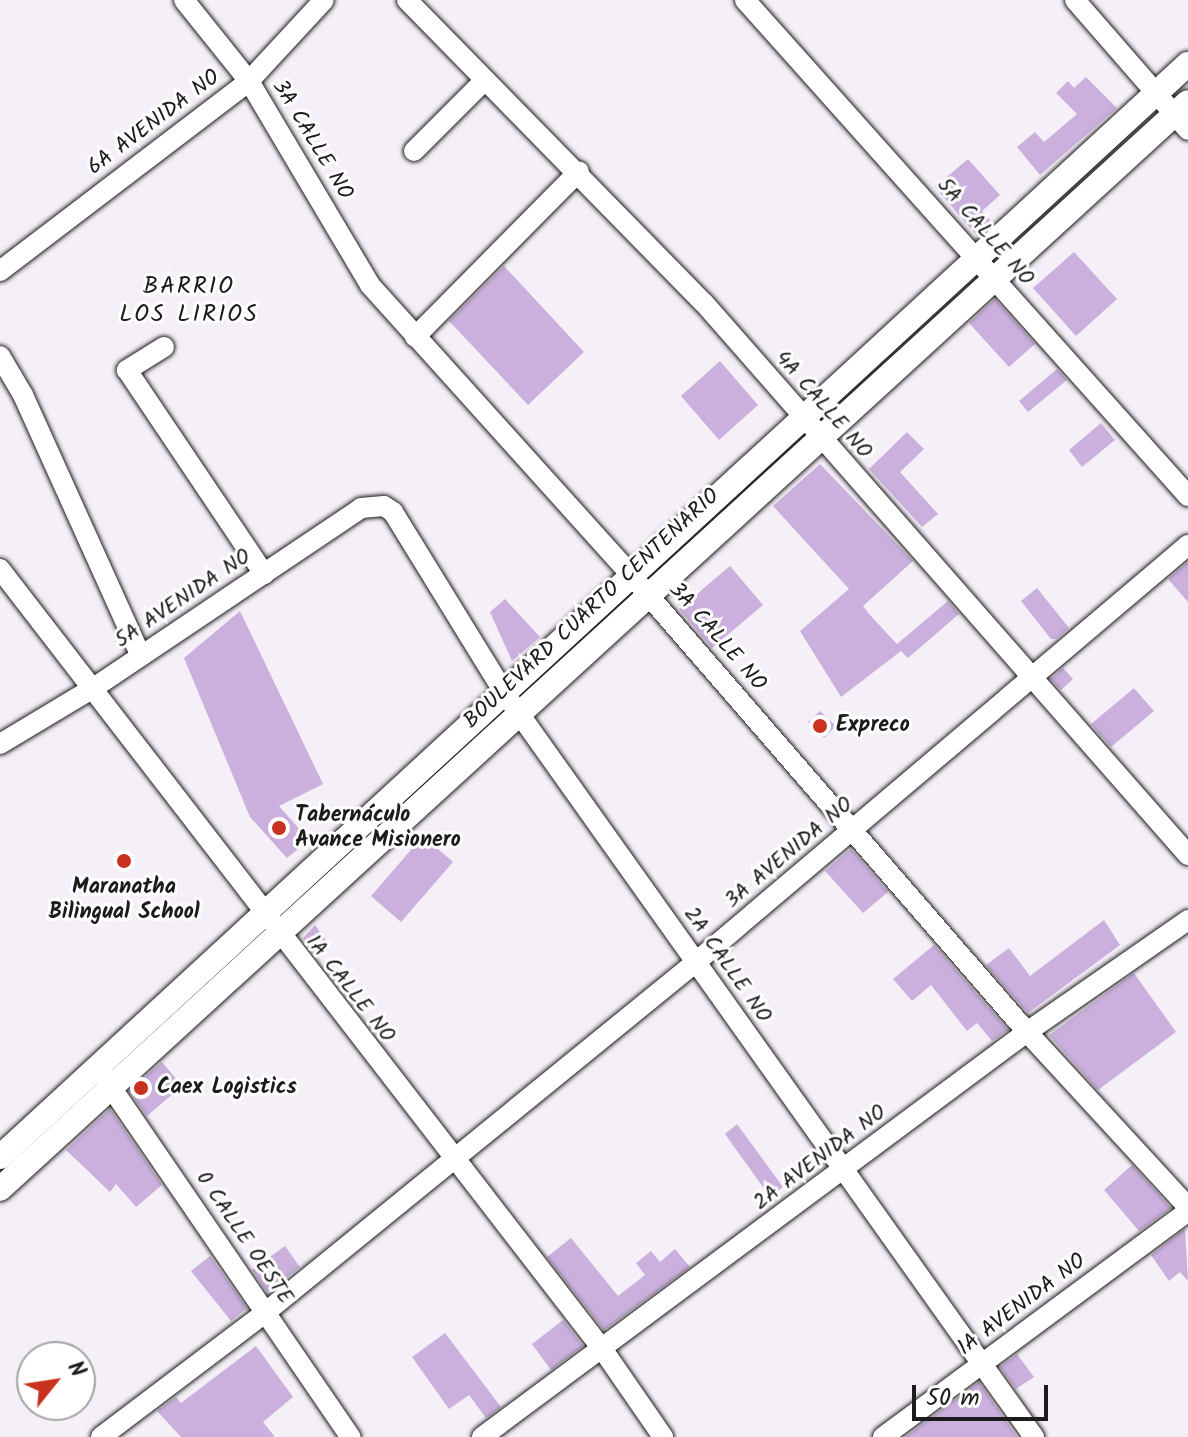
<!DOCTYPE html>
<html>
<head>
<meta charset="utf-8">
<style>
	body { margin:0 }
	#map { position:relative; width:1188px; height:1437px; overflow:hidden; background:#f5eff8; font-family:Kalam,sans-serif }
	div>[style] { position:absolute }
	.building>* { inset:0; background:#cbb0dd }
	.roads { filter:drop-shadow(0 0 2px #1c1c1c) drop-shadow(0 0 2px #1c1c1c) }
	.minor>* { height:20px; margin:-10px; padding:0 10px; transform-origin:10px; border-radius:10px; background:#fff }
	.major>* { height:24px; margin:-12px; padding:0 12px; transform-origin:12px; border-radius:12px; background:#fff }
	.dots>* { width:22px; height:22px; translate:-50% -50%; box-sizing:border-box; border:4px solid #fff; border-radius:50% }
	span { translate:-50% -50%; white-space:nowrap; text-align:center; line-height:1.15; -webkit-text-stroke:6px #fff; paint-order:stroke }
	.street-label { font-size:22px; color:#1c1c1c }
	.poi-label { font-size:22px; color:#1c1c1c; font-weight:700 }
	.left { translate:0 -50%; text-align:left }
	.neighbourhood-label { font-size:24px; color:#1c1c1c; letter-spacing:2px }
	.north { position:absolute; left:16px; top:1341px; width:80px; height:80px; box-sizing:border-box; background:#fff; border:2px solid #a4a4a4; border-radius:50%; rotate:60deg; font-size:22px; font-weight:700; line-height:32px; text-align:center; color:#1c1c1c }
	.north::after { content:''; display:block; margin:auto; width:28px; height:36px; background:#c8321e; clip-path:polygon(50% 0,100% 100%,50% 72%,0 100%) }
	.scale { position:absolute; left:912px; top:1385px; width:136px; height:36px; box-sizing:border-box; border:4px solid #1c1c1c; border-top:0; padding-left:10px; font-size:24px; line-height:28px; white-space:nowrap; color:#1c1c1c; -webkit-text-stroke:6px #fff; paint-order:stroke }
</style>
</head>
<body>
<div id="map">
	<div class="building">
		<i style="clip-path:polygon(1086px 77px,1117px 108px,1040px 175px,1017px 147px,1035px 132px,1044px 142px,1077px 114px,1056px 93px,1068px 81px,1074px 88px)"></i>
		<i style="clip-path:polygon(968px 159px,1000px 195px,982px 211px,992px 223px,977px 236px,935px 187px)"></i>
		<i style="clip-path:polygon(1074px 252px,1117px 299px,1076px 336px,1033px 288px)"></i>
		<i style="clip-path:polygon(504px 266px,584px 352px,528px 405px,449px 321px)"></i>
		<i style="clip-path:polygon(995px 299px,1035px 344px,1009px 367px,969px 323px)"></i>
		<i style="clip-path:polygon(720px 361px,758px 405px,719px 440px,681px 396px)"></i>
		<i style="clip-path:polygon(1057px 369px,1067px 380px,1028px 412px,1019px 401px)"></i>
		<i style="clip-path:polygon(1101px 423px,1115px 440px,1082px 467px,1069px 450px)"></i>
		<i style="clip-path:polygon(907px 432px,924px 449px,900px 472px,938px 514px,922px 527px,869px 469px)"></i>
		<i style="clip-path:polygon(820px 464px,913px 561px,863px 606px,869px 614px,897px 644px,948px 601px,959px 614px,908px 658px,901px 651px,841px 697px,800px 631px,849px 589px,773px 506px)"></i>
		<i style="clip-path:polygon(1188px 562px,1188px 602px,1168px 579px)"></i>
		<i style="clip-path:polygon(730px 566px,763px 605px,712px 648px,679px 609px)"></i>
		<i style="clip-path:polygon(1037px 588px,1069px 628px,1056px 639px,1051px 639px,1021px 601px)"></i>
		<i style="clip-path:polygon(505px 599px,540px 637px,512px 661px,490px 612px)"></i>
		<i style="clip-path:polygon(240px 611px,323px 784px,279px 806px,309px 840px,287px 858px,250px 817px,184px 658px)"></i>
		<i style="clip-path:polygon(1063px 668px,1073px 679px,1061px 690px,1051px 679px)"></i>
		<i style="clip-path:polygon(1134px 688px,1154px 711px,1111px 747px,1091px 724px)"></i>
		<i style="clip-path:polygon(820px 711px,836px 726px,824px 738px,808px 722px)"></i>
		<i style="clip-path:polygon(423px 836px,453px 862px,401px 922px,371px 896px)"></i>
		<i style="clip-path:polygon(851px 849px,888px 892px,863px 913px,825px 871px)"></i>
		<i style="clip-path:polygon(1104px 920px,1120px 945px,1028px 1013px,986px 965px,1009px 948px,1030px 976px)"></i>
		<i style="clip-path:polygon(315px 925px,327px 942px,315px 954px,303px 938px)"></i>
		<i style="clip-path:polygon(934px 945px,1008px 1030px,992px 1041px,977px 1023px,967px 1031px,931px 985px,912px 1001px,893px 979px)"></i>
		<i style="clip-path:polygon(1134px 973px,1176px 1032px,1098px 1090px,1049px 1035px)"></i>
		<i style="clip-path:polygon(162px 1062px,182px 1086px,147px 1116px,129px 1091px)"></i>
		<i style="clip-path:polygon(110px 1109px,162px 1185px,136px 1207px,116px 1184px,110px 1192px,66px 1150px)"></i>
		<i style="clip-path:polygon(737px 1124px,783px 1187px,770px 1197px,725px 1134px)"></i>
		<i style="clip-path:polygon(1132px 1165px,1171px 1208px,1139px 1231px,1104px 1190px)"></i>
		<i style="clip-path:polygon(1185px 1229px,1188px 1281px,1180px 1272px,1169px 1281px,1151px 1255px)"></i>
		<i style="clip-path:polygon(571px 1238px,618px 1296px,645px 1275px,636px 1263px,651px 1251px,660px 1262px,675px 1249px,690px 1267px,604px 1330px,547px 1257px)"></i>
		<i style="clip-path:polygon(285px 1246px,300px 1267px,267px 1292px,252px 1270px)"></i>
		<i style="clip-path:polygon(210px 1256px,247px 1308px,231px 1321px,191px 1271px)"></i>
		<i style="clip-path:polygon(563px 1320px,583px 1346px,551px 1370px,532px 1344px)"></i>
		<i style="clip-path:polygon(445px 1333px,501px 1407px,486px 1418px,469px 1395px,449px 1409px,412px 1357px)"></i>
		<i style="clip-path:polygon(256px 1346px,293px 1397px,263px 1422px,275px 1437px,181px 1437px,157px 1411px,176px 1397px,181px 1403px)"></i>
		<i style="clip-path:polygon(1017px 1354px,1034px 1377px,1016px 1389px,1000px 1367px)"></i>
		<i style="clip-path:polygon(979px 1382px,1017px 1437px,905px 1437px,908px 1435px)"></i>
	</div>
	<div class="roads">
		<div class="minor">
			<i style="left:184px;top:0;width:104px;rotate:51.3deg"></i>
			<i style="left:249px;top:81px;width:237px;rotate:59.3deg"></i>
			<i style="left:370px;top:285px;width:387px;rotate:48deg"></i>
			<i style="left:629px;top:573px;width:608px;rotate:49.07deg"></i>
			<i style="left:1027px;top:1032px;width:238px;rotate:47.4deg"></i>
			<i style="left:407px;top:0;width:424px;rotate:45.6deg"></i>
			<i style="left:704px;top:303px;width:734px;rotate:48.76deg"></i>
			<i style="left:745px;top:0;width:665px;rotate:48.23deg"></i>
			<i style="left:1075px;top:0;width:172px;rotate:49deg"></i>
			<i style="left:414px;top:151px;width:100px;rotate:-45deg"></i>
			<i style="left:0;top:271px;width:313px;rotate:-37.3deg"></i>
			<i style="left:249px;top:81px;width:110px;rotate:-47.2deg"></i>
			<i style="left:415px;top:337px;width:233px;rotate:-45.3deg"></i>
			<i style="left:164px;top:347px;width:44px;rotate:148.1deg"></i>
			<i style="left:127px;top:370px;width:246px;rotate:56.1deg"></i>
			<i style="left:0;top:356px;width:45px;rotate:59.5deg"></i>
			<i style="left:23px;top:395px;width:286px;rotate:65.7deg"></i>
			<i style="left:0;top:569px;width:987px;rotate:52.33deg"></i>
			<i style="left:603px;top:1350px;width:106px;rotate:55.4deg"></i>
			<i style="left:0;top:744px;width:111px;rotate:-31deg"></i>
			<i style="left:95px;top:687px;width:321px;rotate:-33.9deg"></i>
			<i style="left:361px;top:508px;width:23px;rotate:-5deg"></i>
			<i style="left:384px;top:506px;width:11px;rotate:34deg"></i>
			<i style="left:393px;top:512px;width:210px;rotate:58.4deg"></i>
			<i style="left:503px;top:691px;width:916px;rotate:54.56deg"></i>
			<i style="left:102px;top:1074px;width:440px;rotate:55.6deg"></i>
			<i style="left:101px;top:1437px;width:207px;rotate:-37.1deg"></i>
			<i style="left:266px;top:1312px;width:554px;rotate:-39.14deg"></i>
			<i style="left:696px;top:962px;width:645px;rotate:-40.28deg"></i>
			<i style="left:482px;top:1437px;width:679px;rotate:-36.62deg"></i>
			<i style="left:1027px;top:1032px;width:196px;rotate:-34.8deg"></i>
			<i style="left:883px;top:1437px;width:380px;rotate:-36.5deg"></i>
		</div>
		<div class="major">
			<i style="left:0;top:1157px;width:1614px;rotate:-42.62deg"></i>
			<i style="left:0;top:1189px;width:1610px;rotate:-42.46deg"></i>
		</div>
	</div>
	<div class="dots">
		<i style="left:820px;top:726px;background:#c8321e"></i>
		<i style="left:279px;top:828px;background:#c8321e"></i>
		<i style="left:124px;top:861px;background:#c8321e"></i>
		<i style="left:141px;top:1088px;background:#c8321e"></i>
	</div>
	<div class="street-label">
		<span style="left:154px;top:123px;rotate:-37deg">6A AVENIDA NO</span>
		<span style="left:312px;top:140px;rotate:59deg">3A CALLE NO</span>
		<span style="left:985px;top:232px;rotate:49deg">5A CALLE NO</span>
		<span style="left:823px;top:405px;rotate:49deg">4A CALLE NO</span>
		<span style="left:183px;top:599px;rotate:-34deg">5A AVENIDA NO</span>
		<span style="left:592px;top:609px;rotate:-43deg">BOULEVARD CUARTO CENTENARIO</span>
		<span style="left:717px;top:637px;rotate:49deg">3A CALLE NO</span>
		<span style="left:789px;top:853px;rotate:-40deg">3A AVENIDA NO</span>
		<span style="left:727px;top:965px;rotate:55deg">2A CALLE NO</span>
		<span style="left:350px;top:989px;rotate:52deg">1A CALLE NO</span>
		<span style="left:820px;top:1158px;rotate:-37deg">2A AVENIDA NO</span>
		<span style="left:244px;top:1238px;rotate:56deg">0 CALLE OESTE</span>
		<span style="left:1022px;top:1305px;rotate:-37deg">1A AVENIDA NO</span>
	</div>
	<div class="poi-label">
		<span class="left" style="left:836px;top:726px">Expreco</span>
		<span class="left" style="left:295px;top:828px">Tabernáculo<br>Avance Misionero</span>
		<span style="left:124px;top:900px">Maranatha<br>Bilingual School</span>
		<span class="left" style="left:157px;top:1088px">Caex Logistics</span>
	</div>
	<div class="neighbourhood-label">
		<span style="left:189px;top:301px">BARRIO<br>LOS LIRIOS</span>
	</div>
	<div class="north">N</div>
	<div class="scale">50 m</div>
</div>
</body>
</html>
